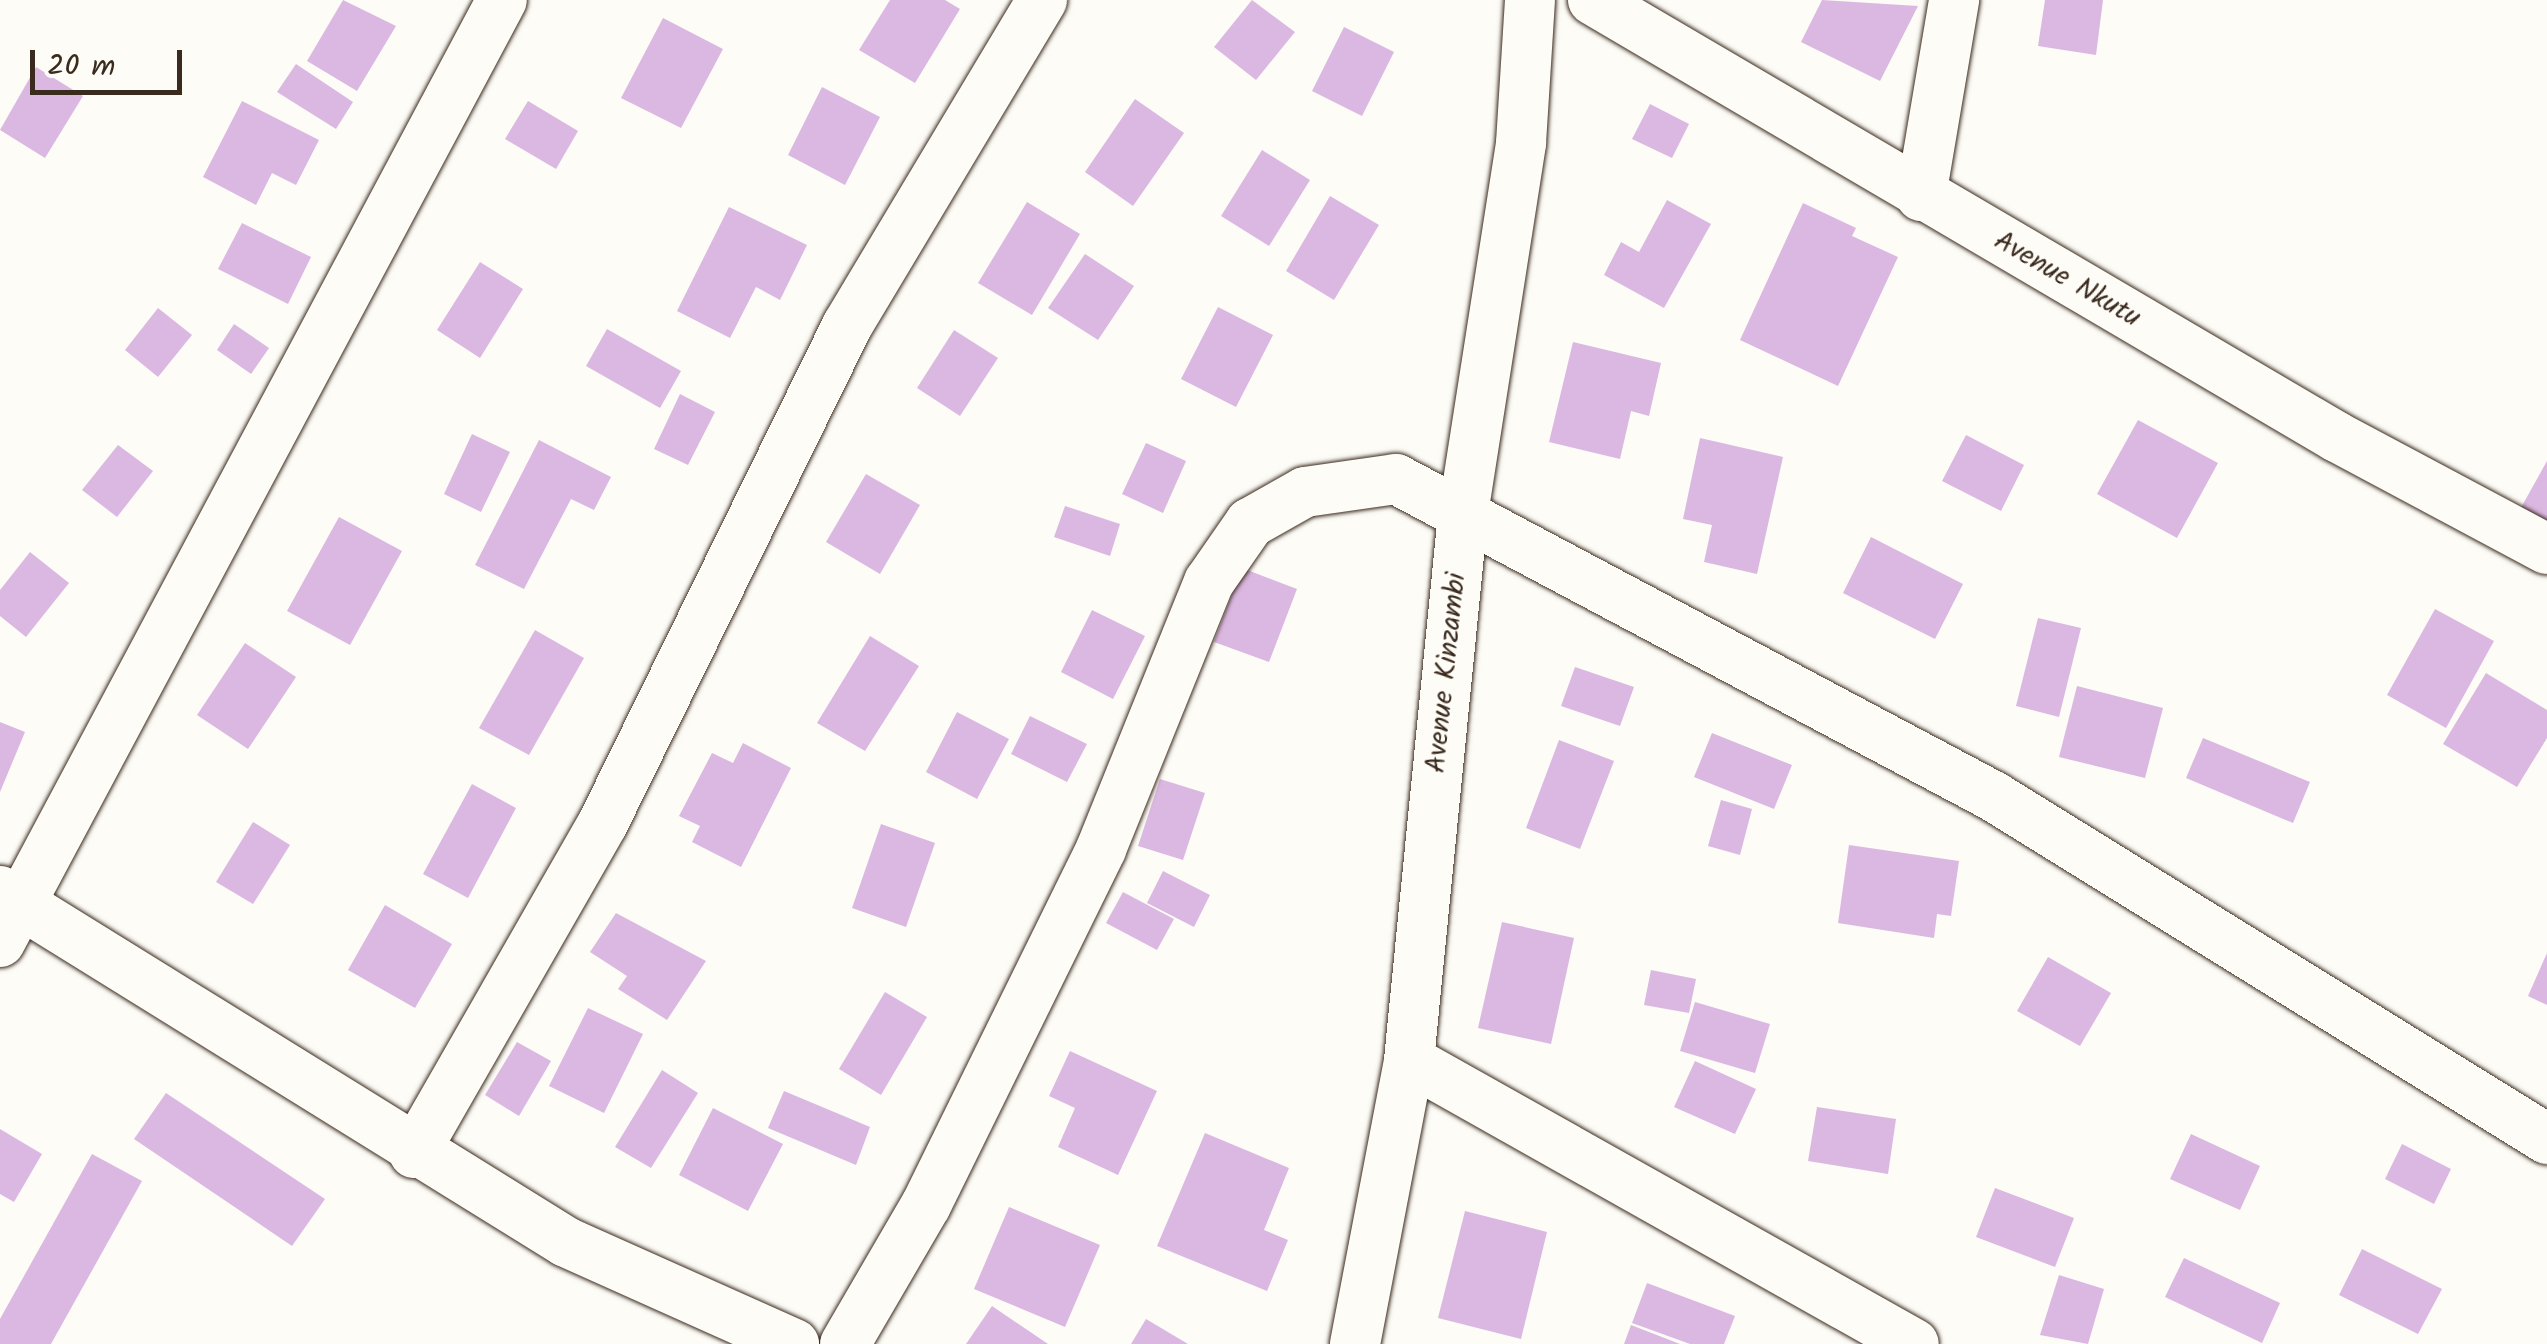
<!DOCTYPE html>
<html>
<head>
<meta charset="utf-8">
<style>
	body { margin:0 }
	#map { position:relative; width:2547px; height:1344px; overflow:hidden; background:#fdfcf7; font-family:Kalam,sans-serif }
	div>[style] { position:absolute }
	.building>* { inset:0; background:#dbb8e2 }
	.roads { filter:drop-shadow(0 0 2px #3b2a1e) drop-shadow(0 0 2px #3b2a1e) }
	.street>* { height:50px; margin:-25px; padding:0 25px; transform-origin:25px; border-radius:25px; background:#fdfcf7 }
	span { translate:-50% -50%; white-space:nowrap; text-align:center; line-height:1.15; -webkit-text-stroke:9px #fdfcf7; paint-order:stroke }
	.street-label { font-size:28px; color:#3b2a1e }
	.scale { position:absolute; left:30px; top:50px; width:152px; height:45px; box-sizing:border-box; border:5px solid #3b2a1e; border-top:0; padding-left:12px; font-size:30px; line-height:35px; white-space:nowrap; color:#3b2a1e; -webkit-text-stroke:8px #fdfcf7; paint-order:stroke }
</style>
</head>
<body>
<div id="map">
	<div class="building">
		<i style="clip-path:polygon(343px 0,396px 26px,357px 91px,307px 61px)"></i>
		<i style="clip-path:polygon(890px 0,945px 0,960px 9px,915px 83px,859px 50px)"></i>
		<i style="clip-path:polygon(1252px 0,1295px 32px,1256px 80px,1214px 47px)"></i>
		<i style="clip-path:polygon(1822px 0,1918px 6px,1880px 81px,1801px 42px)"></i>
		<i style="clip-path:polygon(2045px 0,2103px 0,2096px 55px,2038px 46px)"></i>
		<i style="clip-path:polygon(663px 18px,723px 49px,681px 128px,621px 98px)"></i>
		<i style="clip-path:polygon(1344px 27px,1394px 52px,1362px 116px,1312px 91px)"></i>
		<i style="clip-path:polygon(296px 64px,353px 102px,336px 129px,277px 92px)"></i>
		<i style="clip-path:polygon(36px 67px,83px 96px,45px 158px,0 130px)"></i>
		<i style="clip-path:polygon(822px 87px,880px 117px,845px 185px,788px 155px)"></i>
		<i style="clip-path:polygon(1135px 99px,1184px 133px,1133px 206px,1085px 172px)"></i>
		<i style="clip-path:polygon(242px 101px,319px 140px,296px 185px,272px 173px,256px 205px,203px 177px)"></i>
		<i style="clip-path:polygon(528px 101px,578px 131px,556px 169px,505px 139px)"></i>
		<i style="clip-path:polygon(1650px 104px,1689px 124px,1672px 158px,1632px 139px)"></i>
		<i style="clip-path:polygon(1262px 150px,1310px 180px,1269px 246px,1221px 216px)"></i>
		<i style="clip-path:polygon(1330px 196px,1379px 225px,1334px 300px,1286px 271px)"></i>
		<i style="clip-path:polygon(1667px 200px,1711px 224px,1664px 308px,1604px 275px,1621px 242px,1639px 252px)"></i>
		<i style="clip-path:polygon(1027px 202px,1080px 234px,1032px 315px,978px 283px)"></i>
		<i style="clip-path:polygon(1803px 203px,1856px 228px,1852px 236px,1898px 257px,1838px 386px,1740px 340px)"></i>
		<i style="clip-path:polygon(729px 207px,807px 245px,780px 300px,756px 287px,730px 338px,677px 311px)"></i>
		<i style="clip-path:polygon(242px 223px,311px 257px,288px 304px,218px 269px)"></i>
		<i style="clip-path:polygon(1085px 254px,1134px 286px,1098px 340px,1048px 308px)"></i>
		<i style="clip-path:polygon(480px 262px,523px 289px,480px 358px,437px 330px)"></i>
		<i style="clip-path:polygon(1218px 307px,1273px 335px,1236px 407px,1181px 379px)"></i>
		<i style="clip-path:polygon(158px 308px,192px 335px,158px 377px,125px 350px)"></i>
		<i style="clip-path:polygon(234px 324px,269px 348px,251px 374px,217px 350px)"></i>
		<i style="clip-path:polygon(607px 329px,681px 371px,660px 408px,586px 366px)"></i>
		<i style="clip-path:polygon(954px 330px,998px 358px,960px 416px,917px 388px)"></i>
		<i style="clip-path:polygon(1573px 342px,1661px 363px,1649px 416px,1631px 411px,1620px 459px,1549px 442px)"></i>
		<i style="clip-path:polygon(680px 394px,715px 412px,688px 465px,654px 449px)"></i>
		<i style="clip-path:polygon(2138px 420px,2218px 463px,2177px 538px,2097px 494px)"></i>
		<i style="clip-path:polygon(472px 434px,510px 452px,481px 512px,444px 494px)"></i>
		<i style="clip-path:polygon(1966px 435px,2024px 465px,2001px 511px,1942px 481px)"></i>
		<i style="clip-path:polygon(1700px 438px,1783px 457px,1757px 574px,1704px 562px,1712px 525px,1683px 519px)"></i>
		<i style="clip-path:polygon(539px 440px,611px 477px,594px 510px,571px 499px,524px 589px,475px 565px)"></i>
		<i style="clip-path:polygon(1146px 443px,1186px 461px,1163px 513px,1122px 494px)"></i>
		<i style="clip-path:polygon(118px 445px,153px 471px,117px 517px,82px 490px)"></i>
		<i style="clip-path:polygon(2547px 461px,2547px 529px,2518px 513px)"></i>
		<i style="clip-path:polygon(866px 474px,920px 505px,880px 574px,826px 542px)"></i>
		<i style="clip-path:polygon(1065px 506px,1120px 524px,1110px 556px,1054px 537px)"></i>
		<i style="clip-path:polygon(339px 517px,402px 551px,350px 645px,287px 611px)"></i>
		<i style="clip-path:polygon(1871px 537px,1963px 584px,1935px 639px,1843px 593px)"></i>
		<i style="clip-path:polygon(30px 552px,69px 583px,26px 637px,0 616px,0 590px)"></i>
		<i style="clip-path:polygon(1242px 568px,1297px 589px,1269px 662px,1214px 642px)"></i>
		<i style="clip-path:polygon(2435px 609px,2494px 641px,2446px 728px,2387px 695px)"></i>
		<i style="clip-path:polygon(1092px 610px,1145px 636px,1113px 699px,1061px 672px)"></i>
		<i style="clip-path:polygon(2038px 618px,2081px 628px,2059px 717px,2016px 706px)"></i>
		<i style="clip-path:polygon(535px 630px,584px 658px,529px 755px,479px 728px)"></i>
		<i style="clip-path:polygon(870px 636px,919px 666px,865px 751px,817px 723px)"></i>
		<i style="clip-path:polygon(245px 643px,296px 677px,248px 749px,197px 715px)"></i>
		<i style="clip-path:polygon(1575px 667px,1634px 687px,1620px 726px,1561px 706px)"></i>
		<i style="clip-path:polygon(2486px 673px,2547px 710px,2547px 738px,2517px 787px,2443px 744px)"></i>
		<i style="clip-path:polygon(2077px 686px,2163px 708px,2145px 778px,2059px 757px)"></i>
		<i style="clip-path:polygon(957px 712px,1009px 739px,977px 799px,926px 772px)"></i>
		<i style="clip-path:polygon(1030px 716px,1087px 744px,1067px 782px,1011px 754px)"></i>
		<i style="clip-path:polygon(0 722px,25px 732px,0 792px)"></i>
		<i style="clip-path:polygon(1712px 733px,1792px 765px,1774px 809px,1694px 777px)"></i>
		<i style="clip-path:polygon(2203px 738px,2310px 782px,2293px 823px,2186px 778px)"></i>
		<i style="clip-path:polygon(1559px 740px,1614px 761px,1580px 849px,1526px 828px)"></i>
		<i style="clip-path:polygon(743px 743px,791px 768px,741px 867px,692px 842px,700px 826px,679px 816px,712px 753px,733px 763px)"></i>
		<i style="clip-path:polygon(1160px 779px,1205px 793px,1183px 860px,1138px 846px)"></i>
		<i style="clip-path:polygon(472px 784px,516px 808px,468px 898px,423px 874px)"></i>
		<i style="clip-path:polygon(1721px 800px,1752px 809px,1740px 855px,1708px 846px)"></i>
		<i style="clip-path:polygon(253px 822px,290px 845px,253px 904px,216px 882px)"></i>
		<i style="clip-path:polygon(881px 824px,935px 843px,906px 927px,852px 908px)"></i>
		<i style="clip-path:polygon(1849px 845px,1959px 861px,1951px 916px,1937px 914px,1934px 938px,1838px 923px)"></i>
		<i style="clip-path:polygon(1163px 871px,1210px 895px,1194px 927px,1147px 903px)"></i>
		<i style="clip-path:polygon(1123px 892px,1174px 919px,1157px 950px,1106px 923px)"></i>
		<i style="clip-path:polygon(385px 905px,452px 944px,415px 1008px,348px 970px)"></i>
		<i style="clip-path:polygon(616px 913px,706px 961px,667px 1020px,618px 989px,627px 976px,590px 952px)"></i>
		<i style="clip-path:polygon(1502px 922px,1574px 938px,1551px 1044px,1478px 1028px)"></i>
		<i style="clip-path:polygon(2547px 953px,2547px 1005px,2528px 996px)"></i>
		<i style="clip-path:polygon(2048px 957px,2111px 993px,2080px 1046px,2017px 1011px)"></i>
		<i style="clip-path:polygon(1651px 970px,1696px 979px,1689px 1013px,1644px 1005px)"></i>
		<i style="clip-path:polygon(885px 992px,927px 1017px,881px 1095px,839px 1069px)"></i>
		<i style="clip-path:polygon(1695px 1002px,1770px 1024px,1755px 1073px,1680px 1051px)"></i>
		<i style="clip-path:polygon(588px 1008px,643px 1034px,604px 1113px,549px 1086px)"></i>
		<i style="clip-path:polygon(517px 1042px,551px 1061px,519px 1116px,485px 1095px)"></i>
		<i style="clip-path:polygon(1070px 1051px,1157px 1091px,1118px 1175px,1058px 1147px,1075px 1108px,1049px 1096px)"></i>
		<i style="clip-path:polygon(1695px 1061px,1756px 1089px,1735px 1134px,1674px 1107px)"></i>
		<i style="clip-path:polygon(662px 1070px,698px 1093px,651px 1168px,615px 1147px)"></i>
		<i style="clip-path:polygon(784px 1091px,870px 1127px,856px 1165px,768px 1128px)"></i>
		<i style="clip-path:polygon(166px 1093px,325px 1199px,292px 1246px,134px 1139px)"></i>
		<i style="clip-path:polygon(1817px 1107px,1896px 1119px,1888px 1174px,1808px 1161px)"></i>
		<i style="clip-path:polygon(713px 1108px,783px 1144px,748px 1211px,679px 1175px)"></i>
		<i style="clip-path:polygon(0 1129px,42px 1154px,14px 1202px,0 1194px)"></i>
		<i style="clip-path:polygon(1205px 1133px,1289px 1168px,1264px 1230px,1288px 1240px,1267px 1291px,1157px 1246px)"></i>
		<i style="clip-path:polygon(2191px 1134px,2260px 1166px,2240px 1210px,2170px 1179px)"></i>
		<i style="clip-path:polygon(2402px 1144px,2451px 1169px,2434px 1204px,2385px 1179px)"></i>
		<i style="clip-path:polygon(92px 1154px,142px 1181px,51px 1344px,0 1344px,0 1319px)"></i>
		<i style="clip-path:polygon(1995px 1188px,2074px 1218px,2055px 1267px,1976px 1237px)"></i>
		<i style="clip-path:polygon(1009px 1207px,1100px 1245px,1065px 1327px,974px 1289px)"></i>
		<i style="clip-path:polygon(1465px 1211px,1547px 1232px,1521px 1339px,1438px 1318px)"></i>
		<i style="clip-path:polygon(2362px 1249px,2442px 1289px,2418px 1334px,2339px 1295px)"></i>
		<i style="clip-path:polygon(2184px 1258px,2280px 1303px,2262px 1343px,2165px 1297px)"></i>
		<i style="clip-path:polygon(2059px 1275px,2104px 1289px,2088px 1344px,2040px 1335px)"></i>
		<i style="clip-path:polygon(1647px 1283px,1735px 1316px,1724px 1344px,1690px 1344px,1632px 1323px)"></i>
		<i style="clip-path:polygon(992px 1306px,1048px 1344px,966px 1344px)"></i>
		<i style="clip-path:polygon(1146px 1319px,1188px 1344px,1131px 1344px)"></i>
		<i style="clip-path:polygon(1631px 1325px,1680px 1344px,1624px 1344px)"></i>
	</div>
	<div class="roads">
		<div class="street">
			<i style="left:1593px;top:0;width:863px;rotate:30.43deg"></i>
			<i style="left:2337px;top:437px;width:238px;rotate:28.1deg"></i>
			<i style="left:1921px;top:196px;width:199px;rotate:-80.4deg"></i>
			<i style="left:0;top:891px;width:666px;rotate:31.8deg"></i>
			<i style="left:566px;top:1242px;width:250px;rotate:24.1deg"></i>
			<i style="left:0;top:942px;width:1067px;rotate:-61.95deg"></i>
			<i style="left:1409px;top:1060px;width:579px;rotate:29.35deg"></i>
			<i style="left:414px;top:1153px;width:380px;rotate:-60.2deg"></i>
			<i style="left:603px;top:823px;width:554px;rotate:-63.85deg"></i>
			<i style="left:847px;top:326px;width:380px;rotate:-59.1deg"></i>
			<i style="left:845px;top:1344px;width:161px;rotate:-59.8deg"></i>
			<i style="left:926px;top:1205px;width:397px;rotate:-63.8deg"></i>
			<i style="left:1101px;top:849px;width:288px;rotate:-68deg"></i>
			<i style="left:1209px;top:582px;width:72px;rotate:-55.2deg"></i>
			<i style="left:1250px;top:523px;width:63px;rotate:-29.4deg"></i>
			<i style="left:1305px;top:492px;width:92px;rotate:-8.1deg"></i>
			<i style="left:1396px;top:479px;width:676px;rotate:27.97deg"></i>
			<i style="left:1993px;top:796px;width:652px;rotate:31.76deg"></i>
			<i style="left:1355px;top:1344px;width:289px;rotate:-79.2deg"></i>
			<i style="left:1409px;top:1060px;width:549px;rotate:-84.35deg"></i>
			<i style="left:1463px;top:514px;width:376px;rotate:-81.1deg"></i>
			<i style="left:1521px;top:143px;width:143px;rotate:-86.4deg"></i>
		</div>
	</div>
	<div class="street-label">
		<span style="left:2067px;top:280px;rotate:30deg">Avenue Nkutu</span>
		<span style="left:1447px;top:673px;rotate:-84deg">Avenue Kinzambi</span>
	</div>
	<div class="scale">20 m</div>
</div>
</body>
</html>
